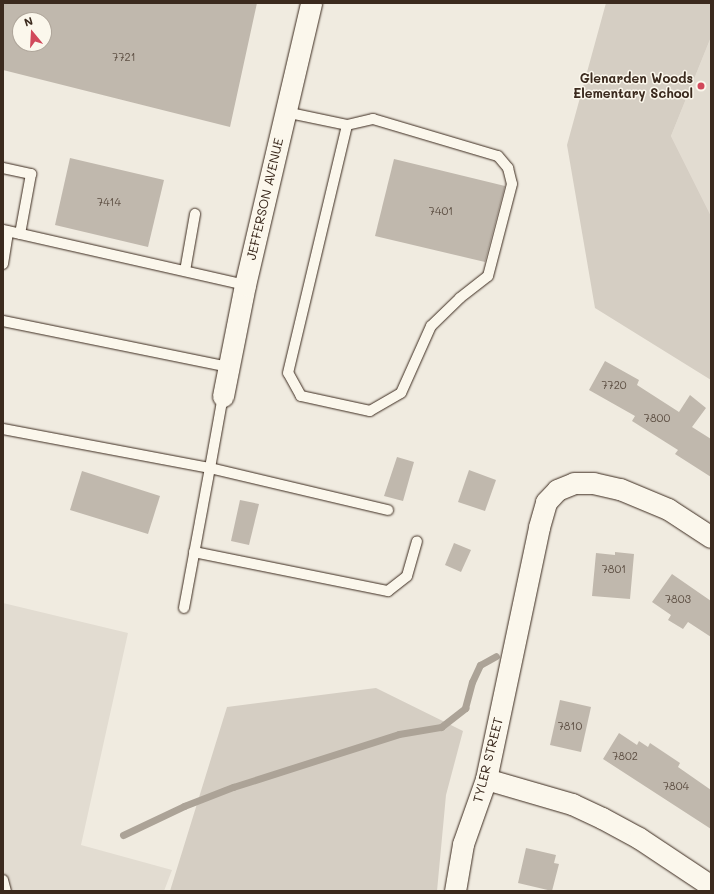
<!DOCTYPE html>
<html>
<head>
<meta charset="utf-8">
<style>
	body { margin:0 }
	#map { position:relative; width:714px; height:894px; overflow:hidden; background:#f0ebe0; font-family:Mali,sans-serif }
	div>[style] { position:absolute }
	.built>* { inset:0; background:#e2dcd1 }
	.green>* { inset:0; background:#d5cec3 }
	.stream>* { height:7px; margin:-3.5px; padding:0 3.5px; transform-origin:3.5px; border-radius:3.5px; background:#aca397 }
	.building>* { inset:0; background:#c0b8ad }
	.roads { filter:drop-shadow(0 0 1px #3b2a1e) drop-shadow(0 0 1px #3b2a1e) }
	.service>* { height:10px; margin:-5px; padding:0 5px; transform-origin:5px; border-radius:5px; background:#fbf7ec }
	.minor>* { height:21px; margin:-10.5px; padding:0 10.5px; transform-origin:10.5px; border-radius:10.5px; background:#fbf7ec }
	.dots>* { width:11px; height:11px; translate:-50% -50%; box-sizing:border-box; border:2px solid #fbf7ec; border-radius:50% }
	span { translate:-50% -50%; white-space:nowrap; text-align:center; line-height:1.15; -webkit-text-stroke:3px #fbf7ec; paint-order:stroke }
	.number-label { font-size:11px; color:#5c4e42 }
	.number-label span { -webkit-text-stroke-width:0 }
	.poi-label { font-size:13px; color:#3b2a1e; font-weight:700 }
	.right { translate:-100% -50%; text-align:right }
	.street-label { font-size:13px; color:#3b2a1e }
	.frame { position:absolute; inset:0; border:4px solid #3b2a1e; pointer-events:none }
	.north { position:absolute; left:12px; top:12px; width:40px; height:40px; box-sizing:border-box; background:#fbf7ec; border:1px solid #aea59a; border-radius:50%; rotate:342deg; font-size:11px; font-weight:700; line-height:16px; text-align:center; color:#3b2a1e }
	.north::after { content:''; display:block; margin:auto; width:14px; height:18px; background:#d1495b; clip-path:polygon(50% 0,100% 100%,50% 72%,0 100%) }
</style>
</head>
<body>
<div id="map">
	<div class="built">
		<i style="clip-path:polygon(711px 37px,711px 216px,671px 136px)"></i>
		<i style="clip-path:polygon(3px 603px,128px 633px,81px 845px,172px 870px,164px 891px,3px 891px)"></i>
	</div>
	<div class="green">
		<i style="clip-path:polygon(606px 3px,711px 3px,711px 37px,671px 136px,711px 216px,711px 380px,595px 308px,567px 145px)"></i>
		<i style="clip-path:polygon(376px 688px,463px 731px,446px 795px,437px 891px,170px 891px,227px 707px)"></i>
	</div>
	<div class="stream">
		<i style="left:123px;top:835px;width:68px;rotate:-25.4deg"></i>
		<i style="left:184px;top:806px;width:53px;rotate:-21.2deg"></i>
		<i style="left:233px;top:787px;width:174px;rotate:-17.7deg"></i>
		<i style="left:399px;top:734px;width:43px;rotate:-9.5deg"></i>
		<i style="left:441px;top:727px;width:31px;rotate:-38deg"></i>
		<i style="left:465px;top:708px;width:27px;rotate:-75deg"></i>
		<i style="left:472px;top:682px;width:19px;rotate:-65deg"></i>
		<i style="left:480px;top:665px;width:18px;rotate:-29deg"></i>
	</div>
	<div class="building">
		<i style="clip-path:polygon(evenodd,3px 3px,257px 3px,230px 127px,3px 70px,3px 3px,20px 20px,44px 20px,44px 44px,20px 44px,20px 20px)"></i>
		<i style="clip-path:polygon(70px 158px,164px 180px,148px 247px,55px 225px)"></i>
		<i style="clip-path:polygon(394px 159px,505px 186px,485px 262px,375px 236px)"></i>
		<i style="clip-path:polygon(605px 361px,639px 380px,637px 385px,679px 412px,690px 395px,706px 408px,692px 427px,711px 439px,711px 477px,675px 454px,678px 450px,632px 421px,635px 416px,589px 390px)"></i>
		<i style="clip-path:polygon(397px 457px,414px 462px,403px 501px,384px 496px)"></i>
		<i style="clip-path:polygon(469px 470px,496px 480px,485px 511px,458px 502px)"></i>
		<i style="clip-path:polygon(82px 471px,160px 496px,148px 534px,70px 510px)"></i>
		<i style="clip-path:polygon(240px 500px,259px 504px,249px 545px,231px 541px)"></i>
		<i style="clip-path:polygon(454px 543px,471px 550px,461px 572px,445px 565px)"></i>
		<i style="clip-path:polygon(615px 552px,634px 554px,630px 599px,592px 596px,596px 553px,615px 555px)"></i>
		<i style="clip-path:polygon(672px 574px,711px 601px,711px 637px,688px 622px,683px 629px,668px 620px,671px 615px,652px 602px)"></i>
		<i style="clip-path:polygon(560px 700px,591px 707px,581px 752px,550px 745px)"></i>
		<i style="clip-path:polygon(619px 733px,637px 745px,639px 741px,648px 747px,650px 743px,680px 763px,678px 767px,711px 790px,711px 829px,603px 759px)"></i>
		<i style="clip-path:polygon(526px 848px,556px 855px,554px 863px,559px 864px,552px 891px,518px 883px)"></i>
	</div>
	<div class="roads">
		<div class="service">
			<i style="left:285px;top:112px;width:63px;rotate:11.8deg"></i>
			<i style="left:347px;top:125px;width:27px;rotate:-13deg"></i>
			<i style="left:373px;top:119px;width:130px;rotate:16.5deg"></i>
			<i style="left:498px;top:156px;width:16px;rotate:50deg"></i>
			<i style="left:508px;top:168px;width:16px;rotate:76deg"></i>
			<i style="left:512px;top:184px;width:95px;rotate:104.6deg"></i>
			<i style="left:488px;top:276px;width:36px;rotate:142deg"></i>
			<i style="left:460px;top:298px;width:40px;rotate:136deg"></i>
			<i style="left:431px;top:326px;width:73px;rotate:114.1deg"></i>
			<i style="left:401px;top:393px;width:36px;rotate:150deg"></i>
			<i style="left:370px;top:411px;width:71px;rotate:-167.7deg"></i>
			<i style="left:301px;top:396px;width:26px;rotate:-119deg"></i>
			<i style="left:288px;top:373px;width:255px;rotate:-76.6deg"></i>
			<i style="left:3px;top:168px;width:29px;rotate:12deg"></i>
			<i style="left:31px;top:174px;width:61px;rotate:100.4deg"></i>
			<i style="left:3px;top:230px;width:248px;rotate:12.8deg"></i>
			<i style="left:3px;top:264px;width:33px;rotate:-81deg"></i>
			<i style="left:185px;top:271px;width:58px;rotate:-80deg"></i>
			<i style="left:3px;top:321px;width:231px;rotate:11.5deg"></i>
			<i style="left:3px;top:429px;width:211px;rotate:10.7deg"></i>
			<i style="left:210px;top:468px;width:73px;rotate:-79.8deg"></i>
			<i style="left:194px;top:552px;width:198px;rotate:11.4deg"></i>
			<i style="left:388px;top:591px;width:24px;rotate:-38deg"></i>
			<i style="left:407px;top:576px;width:36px;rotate:-74deg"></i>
			<i style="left:184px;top:608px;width:142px;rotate:-79.5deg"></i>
			<i style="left:210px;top:468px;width:183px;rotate:13.3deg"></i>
			<i style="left:3px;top:880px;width:11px;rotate:75deg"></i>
		</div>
		<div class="minor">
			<i style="left:223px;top:396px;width:113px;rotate:-78.8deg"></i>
			<i style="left:245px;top:285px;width:290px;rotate:-76.8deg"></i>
			<i style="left:486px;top:779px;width:90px;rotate:16.2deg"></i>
			<i style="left:572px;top:804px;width:33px;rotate:25deg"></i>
			<i style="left:602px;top:818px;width:42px;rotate:28.4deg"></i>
			<i style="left:639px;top:838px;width:87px;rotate:33.7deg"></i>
			<i style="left:455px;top:891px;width:48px;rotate:-80.3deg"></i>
			<i style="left:463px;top:844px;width:69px;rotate:-70.5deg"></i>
			<i style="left:486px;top:779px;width:258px;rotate:-78.1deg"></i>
			<i style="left:539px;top:527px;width:26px;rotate:-74deg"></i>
			<i style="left:546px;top:502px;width:16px;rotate:-47deg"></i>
			<i style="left:557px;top:490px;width:18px;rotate:-22deg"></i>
			<i style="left:574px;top:483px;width:19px"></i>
			<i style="left:593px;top:483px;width:28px;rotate:13deg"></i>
			<i style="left:620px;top:489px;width:52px;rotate:22.6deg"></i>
			<i style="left:668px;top:509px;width:51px;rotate:33.1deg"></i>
		</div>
	</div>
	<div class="dots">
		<i style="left:701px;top:86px;background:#d1495b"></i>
	</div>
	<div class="number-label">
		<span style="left:124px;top:57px">7721</span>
		<span style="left:109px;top:202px">7414</span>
		<span style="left:441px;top:211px">7401</span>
		<span style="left:614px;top:385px">7720</span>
		<span style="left:657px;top:418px">7800</span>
		<span style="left:614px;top:569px">7801</span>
		<span style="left:678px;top:599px">7803</span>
		<span style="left:570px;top:726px">7810</span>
		<span style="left:625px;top:756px">7802</span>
		<span style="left:676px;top:786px">7804</span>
	</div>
	<div class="poi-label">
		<span class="right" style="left:693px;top:86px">Glenarden Woods<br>Elementary School</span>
	</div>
	<div class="street-label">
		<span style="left:265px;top:199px;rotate:-77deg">JEFFERSON AVENUE</span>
		<span style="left:488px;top:760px;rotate:-76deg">TYLER STREET</span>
	</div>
	<div class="frame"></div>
	<div class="north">N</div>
</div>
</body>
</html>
